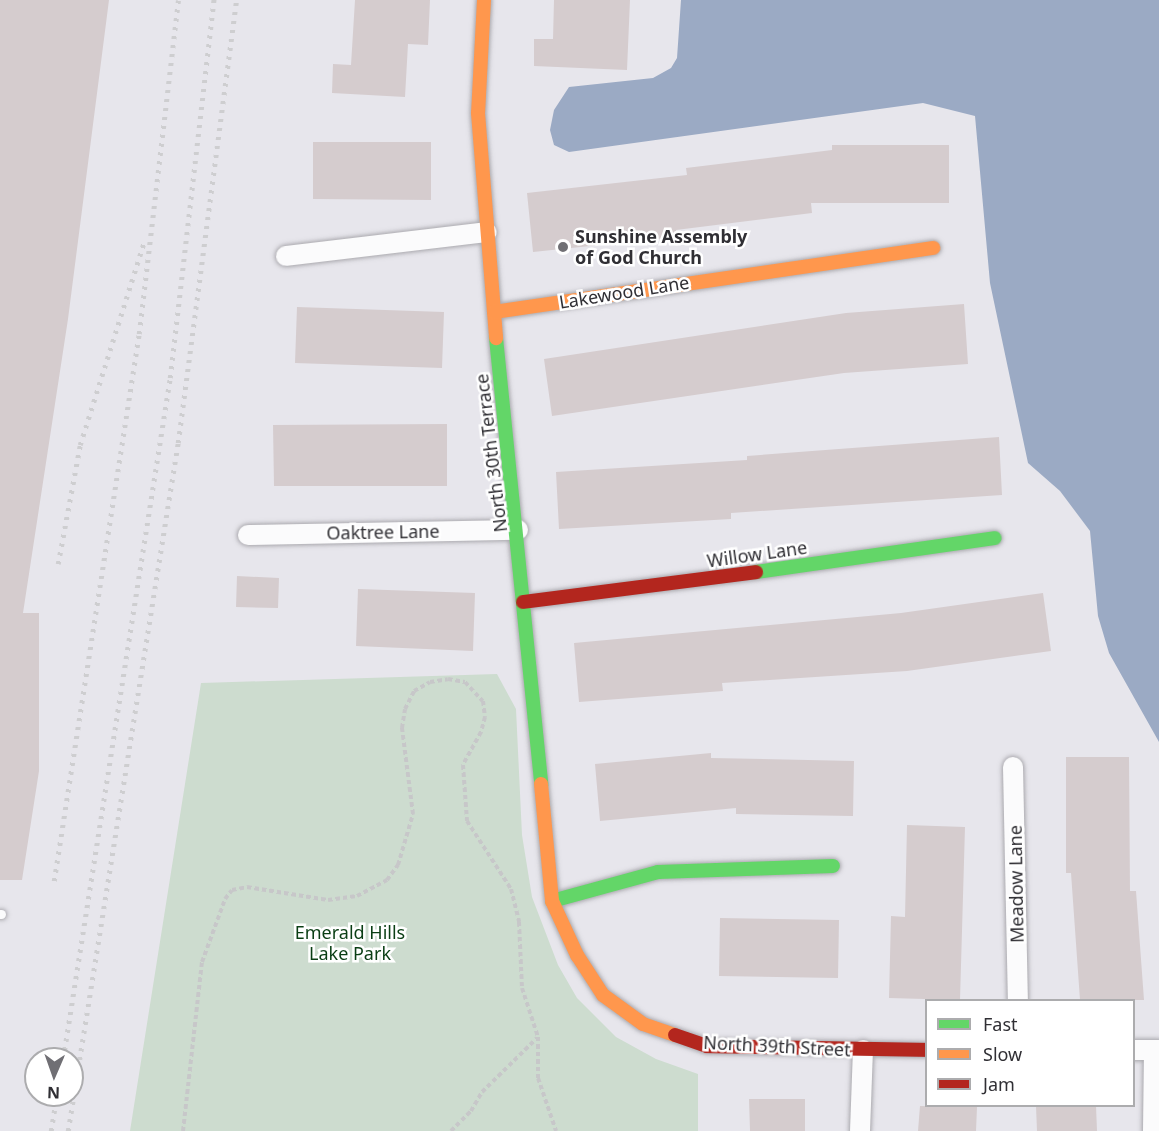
<!DOCTYPE html>
<html>
<head>
<meta charset="utf-8">
<style>
	body { margin:0 }
	#map { position:relative; width:1159px; height:1131px; overflow:hidden; background:#e7e6ec; font-family:"Noto Sans",sans-serif }
	div>[style] { position:absolute }
	.green>* { inset:0; background:#cddccf }
	.water>* { inset:0; background:#9baac4 }
	.building>* { inset:0; background:#d5ccce }
	.path>* { height:4px; margin-top:-2px; transform-origin:0; background:repeating-linear-gradient(90deg,#c7c7c9 0 4.5px,transparent 0 7.5px) }
	.roads { filter:drop-shadow(0 0 2px #abaaaf) drop-shadow(0 0 2px #abaaaf) }
	.lane>* { height:9px; margin:-4.5px; padding:0 4.5px; transform-origin:4.5px; border-radius:4.5px; background:#fbfbfc }
	.street>* { height:20px; margin:-10px; padding:0 10px; transform-origin:10px; border-radius:10px; background:#fbfbfc }
	.fast>* { height:14px; margin:-7px; padding:0 7px; transform-origin:7px; border-radius:7px; background:#63d668 }
	.slow>* { height:14px; margin:-7px; padding:0 7px; transform-origin:7px; border-radius:7px; background:#ff974d }
	.jam>* { height:14px; margin:-7px; padding:0 7px; transform-origin:7px; border-radius:7px; background:#b3261e }
	.rail>* { height:4.5px; margin-top:-2.25px; transform-origin:0; background:repeating-linear-gradient(90deg,#ceced0 0 3px,transparent 0 9px) }
	.dots>* { width:16px; height:16px; translate:-50% -50%; box-sizing:border-box; border:3px solid #fff; border-radius:50% }
	span { translate:-50% -50%; white-space:nowrap; text-align:center; line-height:1.15; -webkit-text-stroke:5px #fff; paint-order:stroke }
	.poi-label { font-size:18px; color:#302f34; font-weight:700 }
	.left { translate:0 -50%; text-align:left }
	.street-label { font-size:18px; color:#302f34 }
	.park-label { font-size:18px; color:#0a3e14 }
	.legend { position:absolute; left:925px; top:999px; width:210px; height:108px; box-sizing:border-box; background:#fff; border:2px solid #acacae; margin:0; padding:8px 10px; list-style:none; font-size:18px; color:#302f34 }
	.legend li { display:flex; align-items:center; gap:12px; height:30px }
	.legend b { width:30px; border:2px solid #acacae }
	.north { position:absolute; left:24px; top:1047px; width:60px; height:60px; box-sizing:border-box; background:#fff; border:2px solid #acacae; border-radius:50%; rotate:182deg; font-size:16px; font-weight:700; line-height:24px; text-align:center; color:#302f34 }
	.north::after { content:''; display:block; margin:auto; width:21px; height:27px; background:#706f74; clip-path:polygon(50% 0,100% 100%,50% 72%,0 100%) }
</style>
</head>
<body>
<div id="map">
	<div class="green">
		<i style="clip-path:polygon(497px 674px,516px 709px,522px 835px,532px 897px,558px 965px,577px 998px,616px 1037px,656px 1059px,698px 1074px,698px 1131px,130px 1131px,201px 683px)"></i>
	</div>
	<div class="water">
		<i style="clip-path:polygon(681px 0,1159px 0,1159px 742px,1109px 653px,1098px 616px,1090px 531px,1060px 491px,1028px 463px,990px 283px,975px 116px,923px 103px,569px 152px,554px 145px,550px 130px,554px 110px,569px 87px,653px 78px,671px 68px,677px 58px)"></i>
	</div>
	<div class="building">
		<i style="clip-path:polygon(0 0,109px 0,68px 319px,23px 613px,39px 613px,39px 771px,22px 880px,0 880px)"></i>
		<i style="clip-path:polygon(355px 0,430px 0,428px 45px,408px 44px,405px 97px,332px 93px,333px 64px,351px 65px)"></i>
		<i style="clip-path:polygon(554px 0,630px 0,627px 70px,534px 66px,534px 39px,553px 39px)"></i>
		<i style="clip-path:polygon(313px 142px,431px 142px,431px 200px,313px 199px)"></i>
		<i style="clip-path:polygon(832px 145px,949px 145px,949px 203px,811px 203px,812px 213px,676px 230px,676px 237px,533px 252px,527px 193px,687px 175px,686px 168px,832px 150px)"></i>
		<i style="clip-path:polygon(964px 304px,968px 364px,844px 373px,552px 416px,544px 359px,846px 313px)"></i>
		<i style="clip-path:polygon(297px 307px,444px 312px,442px 368px,295px 363px)"></i>
		<i style="clip-path:polygon(447px 424px,447px 486px,274px 486px,273px 425px)"></i>
		<i style="clip-path:polygon(999px 437px,1002px 495px,731px 513px,731px 519px,559px 529px,556px 472px,747px 460px,747px 456px)"></i>
		<i style="clip-path:polygon(237px 576px,279px 578px,278px 608px,236px 607px)"></i>
		<i style="clip-path:polygon(358px 589px,475px 593px,473px 651px,356px 646px)"></i>
		<i style="clip-path:polygon(1043px 593px,1051px 651px,907px 671px,722px 683px,723px 691px,579px 702px,574px 643px,901px 613px)"></i>
		<i style="clip-path:polygon(711px 753px,711px 758px,854px 761px,853px 816px,736px 814px,736px 808px,600px 821px,595px 764px)"></i>
		<i style="clip-path:polygon(1066px 757px,1129px 757px,1130px 891px,1136px 891px,1144px 1000px,1080px 1000px,1071px 873px,1066px 873px)"></i>
		<i style="clip-path:polygon(907px 825px,965px 827px,960px 1000px,889px 998px,891px 916px,905px 917px)"></i>
		<i style="clip-path:polygon(720px 918px,839px 920px,838px 978px,719px 976px)"></i>
		<i style="clip-path:polygon(749px 1099px,805px 1099px,805px 1131px,750px 1131px)"></i>
		<i style="clip-path:polygon(920px 1106px,977px 1107px,976px 1131px,918px 1131px)"></i>
		<i style="clip-path:polygon(1036px 1106px,1096px 1106px,1097px 1131px,1037px 1131px)"></i>
	</div>
	<div class="path">
		<i style="left:183px;top:1131px;width:170px;rotate:-83.6deg"></i>
		<i style="left:202px;top:962px;width:67px;rotate:-69.9deg"></i>
		<i style="left:225px;top:899px;width:11px;rotate:-52deg"></i>
		<i style="left:232px;top:890px;width:15px;rotate:-11deg"></i>
		<i style="left:247px;top:887px;width:82px;rotate:9.1deg"></i>
		<i style="left:328px;top:900px;width:29px;rotate:-8deg"></i>
		<i style="left:357px;top:896px;width:34px;rotate:-28deg"></i>
		<i style="left:387px;top:880px;width:19px;rotate:-54deg"></i>
		<i style="left:398px;top:865px;width:53px;rotate:-73.6deg"></i>
		<i style="left:413px;top:814px;width:87px;rotate:-97.3deg"></i>
		<i style="left:402px;top:728px;width:19px;rotate:-81deg"></i>
		<i style="left:405px;top:709px;width:20px;rotate:-63deg"></i>
		<i style="left:414px;top:691px;width:18px;rotate:-29deg"></i>
		<i style="left:430px;top:682px;width:18px;rotate:-9deg"></i>
		<i style="left:448px;top:679px;width:17px;rotate:10deg"></i>
		<i style="left:465px;top:682px;width:26px;rotate:47deg"></i>
		<i style="left:483px;top:701px;width:16px;rotate:83deg"></i>
		<i style="left:485px;top:717px;width:16px;rotate:105deg"></i>
		<i style="left:481px;top:732px;width:38px;rotate:119deg"></i>
		<i style="left:463px;top:765px;width:56px;rotate:85.9deg"></i>
		<i style="left:467px;top:821px;width:81px;rotate:57.1deg"></i>
		<i style="left:511px;top:889px;width:34px;rotate:76deg"></i>
		<i style="left:519px;top:922px;width:66px;rotate:87.4deg"></i>
		<i style="left:522px;top:988px;width:52px;rotate:71.9deg"></i>
		<i style="left:538px;top:1037px;width:41px;rotate:90deg"></i>
		<i style="left:538px;top:1078px;width:56px;rotate:71.2deg"></i>
		<i style="left:451px;top:1131px;width:28px;rotate:-45deg"></i>
		<i style="left:471px;top:1111px;width:22px;rotate:-60deg"></i>
		<i style="left:482px;top:1092px;width:77px;rotate:-44.5deg"></i>
	</div>
	<div class="roads">
		<div class="lane">
			<i style="left:0;top:914px;width:1px"></i>
		</div>
		<div class="street">
			<i style="left:286px;top:256px;width:202px;rotate:-6.8deg"></i>
			<i style="left:248px;top:535px;width:270px;rotate:-1.1deg"></i>
			<i style="left:1013px;top:767px;width:233px;rotate:88.8deg"></i>
			<i style="left:1134px;top:1050px;width:25px"></i>
			<i style="left:860px;top:1131px;width:81px;rotate:-87.9deg"></i>
			<i style="left:1153px;top:1131px;width:81px;rotate:-89.3deg"></i>
		</div>
		<div class="fast">
			<i style="left:496px;top:338px;width:448px;rotate:84.2deg"></i>
			<i style="left:756px;top:572px;width:241px;rotate:-8.1deg"></i>
			<i style="left:552px;top:901px;width:110px;rotate:-15.3deg"></i>
			<i style="left:658px;top:872px;width:175px;rotate:-2deg"></i>
		</div>
		<div class="slow">
			<i style="left:484px;top:0;width:113px;rotate:93deg"></i>
			<i style="left:478px;top:113px;width:226px;rotate:85.4deg"></i>
			<i style="left:494px;top:312px;width:444px;rotate:-8.3deg"></i>
			<i style="left:541px;top:784px;width:118px;rotate:84.6deg"></i>
			<i style="left:552px;top:901px;width:60px;rotate:65.2deg"></i>
			<i style="left:577px;top:955px;width:48px;rotate:57deg"></i>
			<i style="left:603px;top:995px;width:49px;rotate:35.9deg"></i>
			<i style="left:643px;top:1024px;width:34px;rotate:19deg"></i>
		</div>
		<div class="jam">
			<i style="left:523px;top:602px;width:235px;rotate:-7.3deg"></i>
			<i style="left:675px;top:1035px;width:34px;rotate:19deg"></i>
			<i style="left:707px;top:1046px;width:219px;rotate:1deg"></i>
		</div>
	</div>
	<div class="rail">
		<i style="left:58px;top:564px;width:121px;rotate:-79.5deg"></i>
		<i style="left:80px;top:445px;width:213px;rotate:-72.5deg"></i>
		<i style="left:54px;top:881px;width:554px;rotate:-81.17deg"></i>
		<i style="left:139px;top:334px;width:336px;rotate:-83.3deg"></i>
		<i style="left:63px;top:1059px;width:689px;rotate:-81.07deg"></i>
		<i style="left:170px;top:378px;width:381px;rotate:-83.4deg"></i>
		<i style="left:51px;top:1131px;width:36px;rotate:-81deg"></i>
		<i style="left:68px;top:1131px;width:697px;rotate:-80.92deg"></i>
		<i style="left:178px;top:443px;width:447px;rotate:-82.5deg"></i>
	</div>
	<div class="dots">
		<i style="left:563px;top:247px;background:#706f74"></i>
	</div>
	<div class="poi-label">
		<span class="left" style="left:575px;top:247px">Sunshine Assembly<br>of God Church</span>
	</div>
	<div class="street-label">
		<span style="left:624px;top:292px;rotate:-9deg">Lakewood Lane</span>
		<span style="left:491px;top:453px;rotate:-97deg">North 30th Terrace</span>
		<span style="left:383px;top:532px;rotate:-1deg">Oaktree Lane</span>
		<span style="left:757px;top:554px;rotate:-8deg">Willow Lane</span>
		<span style="left:1016px;top:884px;rotate:-91deg">Meadow Lane</span>
		<span style="left:777px;top:1046px;rotate:3deg">North 39th Street</span>
	</div>
	<div class="park-label">
		<span style="left:350px;top:943px">Emerald Hills<br>Lake Park</span>
	</div>
	<ul class="legend">
	<li><b style="height:8px;background:#63d668"></b>Fast</li>
	<li><b style="height:8px;background:#ff974d"></b>Slow</li>
	<li><b style="height:8px;background:#b3261e"></b>Jam</li>
	</ul>
	<div class="north">N</div>
</div>
</body>
</html>
